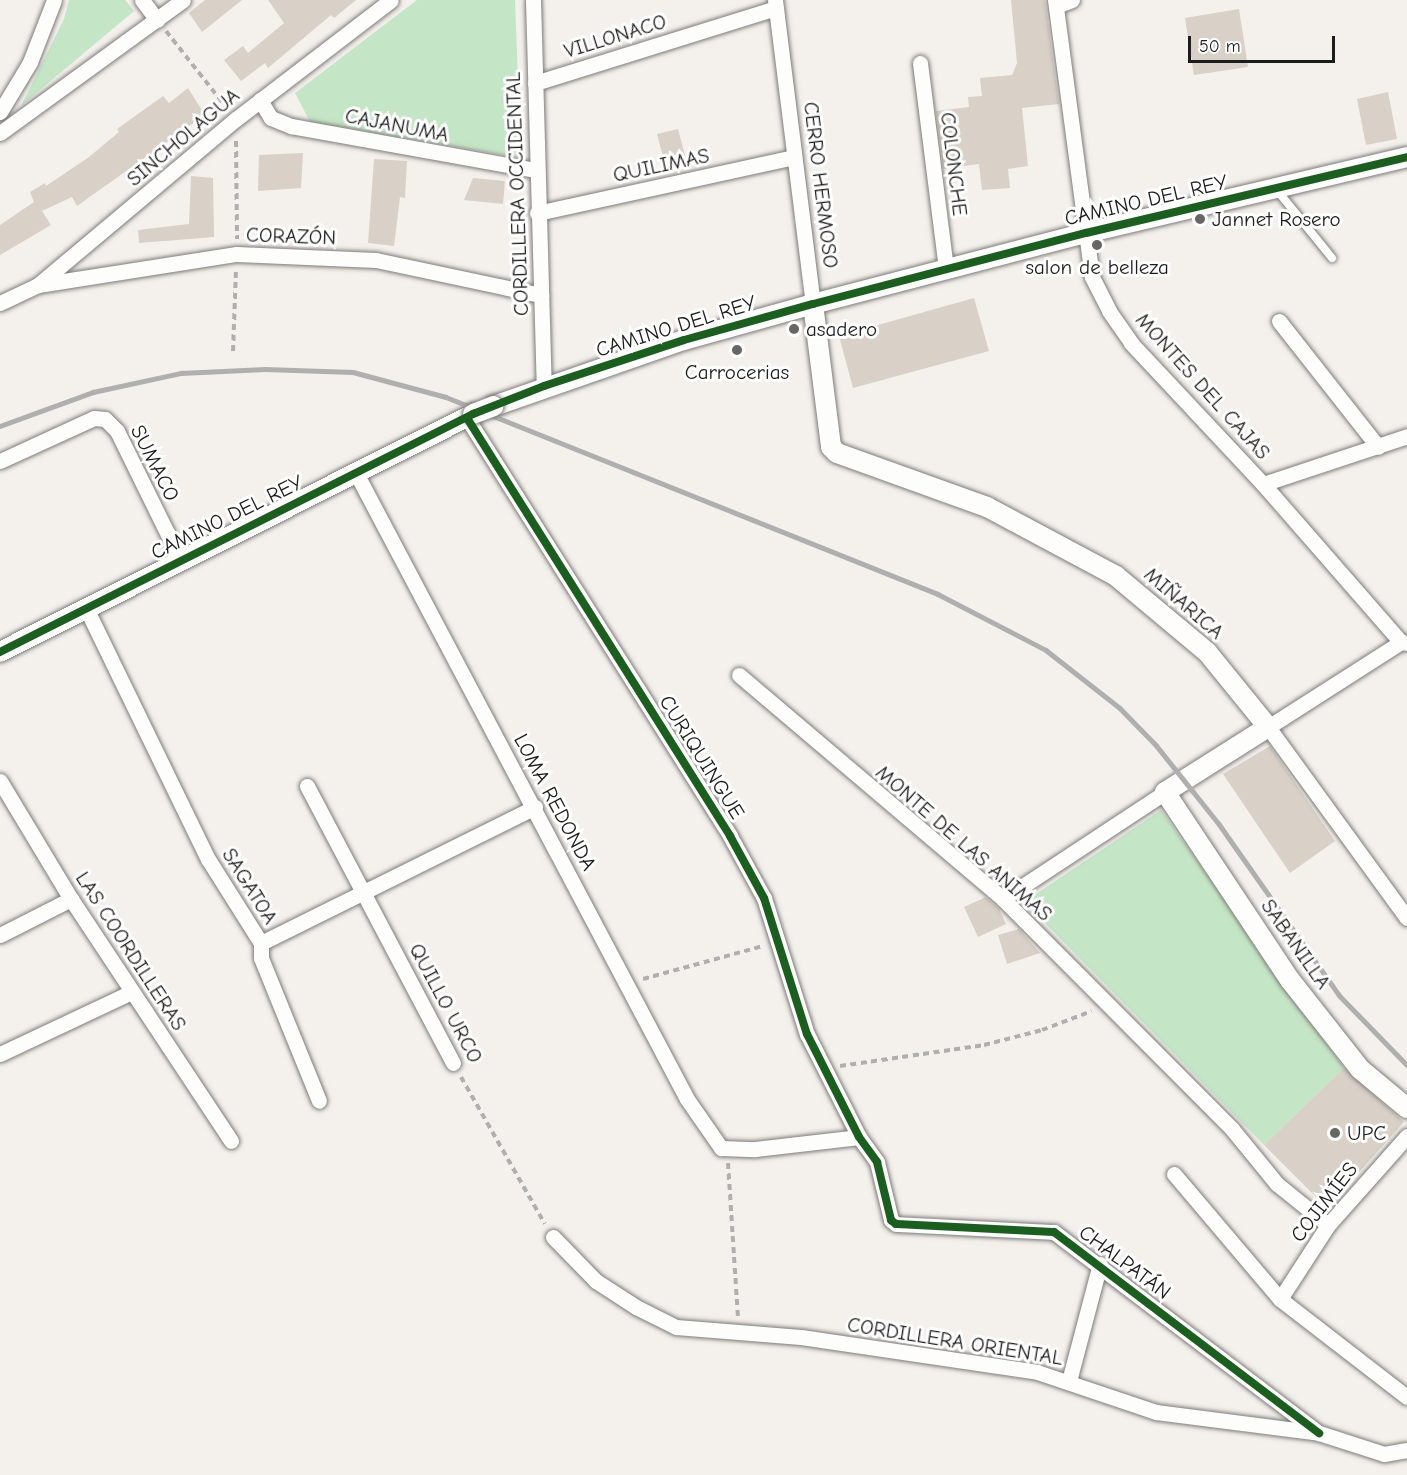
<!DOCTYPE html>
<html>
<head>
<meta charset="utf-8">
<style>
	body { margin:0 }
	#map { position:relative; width:1407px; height:1475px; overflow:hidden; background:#f4f0ec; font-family:"Comic Neue",sans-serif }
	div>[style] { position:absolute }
	.green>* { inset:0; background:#c5e6c6 }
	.building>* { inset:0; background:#d9d0c7 }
	.path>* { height:4px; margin-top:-2px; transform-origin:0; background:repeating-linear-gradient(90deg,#b0afaf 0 6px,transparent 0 10.5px) }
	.roads { filter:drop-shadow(0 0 2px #7d7b7a) drop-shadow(0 0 2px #7d7b7a) }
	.service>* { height:8px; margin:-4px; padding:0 4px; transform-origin:4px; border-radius:4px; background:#fdfdfc }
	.minor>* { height:15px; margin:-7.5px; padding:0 7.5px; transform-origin:7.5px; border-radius:7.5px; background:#fdfdfc }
	.tertiary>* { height:20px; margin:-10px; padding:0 10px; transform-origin:10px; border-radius:10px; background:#fdfdfc }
	.rail>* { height:4.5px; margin:-2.25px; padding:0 2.25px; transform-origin:2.25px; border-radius:2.25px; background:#b0afaf }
	.bridges { filter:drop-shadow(0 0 2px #7d7b7a) drop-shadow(0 0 2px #7d7b7a) }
	.tertiary-bridge>* { height:20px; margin:-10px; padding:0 10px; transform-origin:10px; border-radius:10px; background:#fdfdfc }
	.cycleway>* { height:8px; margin:-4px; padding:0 4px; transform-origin:4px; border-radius:4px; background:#1b5e20 }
	.dots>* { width:16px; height:16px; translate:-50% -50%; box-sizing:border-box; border:3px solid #fff; border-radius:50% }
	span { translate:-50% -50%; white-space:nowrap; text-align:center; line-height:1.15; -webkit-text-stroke:6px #fff; paint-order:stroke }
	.street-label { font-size:21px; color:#1c1c1c }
	.poi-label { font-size:21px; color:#1c1c1c }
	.left { translate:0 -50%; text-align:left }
	.scale { position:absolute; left:1188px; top:36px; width:147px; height:27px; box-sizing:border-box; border:3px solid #1c1c1c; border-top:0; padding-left:8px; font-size:18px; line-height:21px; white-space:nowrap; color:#1c1c1c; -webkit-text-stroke:4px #fff; paint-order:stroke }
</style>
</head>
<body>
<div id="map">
	<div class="green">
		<i style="clip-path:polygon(69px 0,125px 0,134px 11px,21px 106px,64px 19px)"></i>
		<i style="clip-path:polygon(417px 0,515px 0,521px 158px,310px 122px,295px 93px)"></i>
		<i style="clip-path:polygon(1161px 810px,1344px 1068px,1264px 1145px,1024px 902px)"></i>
	</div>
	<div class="building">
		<i style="clip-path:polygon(205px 0,242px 0,202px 32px,189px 13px)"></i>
		<i style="clip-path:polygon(268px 0,356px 0,334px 18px,331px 15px,268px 68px,265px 63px,241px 81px,224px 60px,243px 46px,248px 53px,284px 23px)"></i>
		<i style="clip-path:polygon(1011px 0,1045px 0,1059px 104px,1022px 108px,1028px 166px,1008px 169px,1010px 188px,982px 190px,979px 164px,943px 169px,936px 111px,969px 107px,968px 97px,982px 96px,980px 78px,1012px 75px,1017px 63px)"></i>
		<i style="clip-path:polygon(1239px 9px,1248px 67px,1194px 75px,1185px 18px)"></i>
		<i style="clip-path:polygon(188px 88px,205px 115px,77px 206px,72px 197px,42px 211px,51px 225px,0 255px,0 225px,34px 202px,30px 192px,45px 183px,46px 186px,89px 157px,119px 132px,117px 129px,163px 96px,169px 103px)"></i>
		<i style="clip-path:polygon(1388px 92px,1397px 139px,1366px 145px,1357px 99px)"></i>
		<i style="clip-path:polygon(678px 129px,686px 159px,665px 164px,657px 134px)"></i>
		<i style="clip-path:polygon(303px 153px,301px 188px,258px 191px,259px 155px)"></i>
		<i style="clip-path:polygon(374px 159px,407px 161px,405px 198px,400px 197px,394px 246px,368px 243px)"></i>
		<i style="clip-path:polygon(191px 176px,213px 178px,214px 237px,139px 243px,138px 230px,189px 224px)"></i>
		<i style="clip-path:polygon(473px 178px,505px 181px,503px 204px,464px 200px)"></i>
		<i style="clip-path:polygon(974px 298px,989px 351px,853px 388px,839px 336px)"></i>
		<i style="clip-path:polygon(1270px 746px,1335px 841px,1290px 873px,1223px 774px)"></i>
		<i style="clip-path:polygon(986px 897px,999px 909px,1006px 924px,978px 937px,964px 907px)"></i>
		<i style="clip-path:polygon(1019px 929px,1040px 953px,1007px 964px,998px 935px)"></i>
		<i style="clip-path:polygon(1344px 1068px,1404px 1122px,1327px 1208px,1264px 1145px)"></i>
	</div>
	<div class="path">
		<i style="left:166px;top:31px;width:97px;rotate:51.7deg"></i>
		<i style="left:236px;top:141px;width:98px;rotate:89.4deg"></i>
		<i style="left:233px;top:351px;width:81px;rotate:-87.9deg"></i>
		<i style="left:643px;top:979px;width:124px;rotate:-15.4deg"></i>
		<i style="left:840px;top:1066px;width:146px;rotate:-8.3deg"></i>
		<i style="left:984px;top:1045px;width:60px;rotate:-14.5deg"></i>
		<i style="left:1042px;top:1030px;width:53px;rotate:-20.8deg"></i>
		<i style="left:461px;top:1077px;width:169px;rotate:60.3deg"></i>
		<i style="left:728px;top:1163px;width:154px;rotate:86.3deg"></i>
	</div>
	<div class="roads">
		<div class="service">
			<i style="left:1276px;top:189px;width:89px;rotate:50.9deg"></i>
		</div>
		<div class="minor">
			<i style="left:142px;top:0;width:25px;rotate:53deg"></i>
			<i style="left:533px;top:0;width:386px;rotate:88.4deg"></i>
			<i style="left:775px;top:0;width:306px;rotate:82.9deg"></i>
			<i style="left:1055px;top:0;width:279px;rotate:82.4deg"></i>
			<i style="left:1092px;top:277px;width:38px;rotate:63deg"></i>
			<i style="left:1109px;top:311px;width:39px;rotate:55deg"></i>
			<i style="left:1131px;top:343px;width:193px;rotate:46.9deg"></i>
			<i style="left:1263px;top:484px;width:210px;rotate:48.9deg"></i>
			<i style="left:1401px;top:642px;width:6px;rotate:9deg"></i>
			<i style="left:1056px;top:6px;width:17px;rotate:-21deg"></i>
			<i style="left:920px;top:63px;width:208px;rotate:82.8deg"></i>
			<i style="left:535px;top:83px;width:252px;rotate:-17.3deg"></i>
			<i style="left:260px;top:100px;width:21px;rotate:59deg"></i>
			<i style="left:271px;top:118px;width:22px;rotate:22deg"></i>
			<i style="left:291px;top:126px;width:249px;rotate:10.2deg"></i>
			<i style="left:0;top:112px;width:58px;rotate:-59deg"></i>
			<i style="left:30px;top:62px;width:66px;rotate:-68.8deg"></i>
			<i style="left:0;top:133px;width:226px;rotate:-36deg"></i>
			<i style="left:537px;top:213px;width:262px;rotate:-12.3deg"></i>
			<i style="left:38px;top:285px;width:201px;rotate:-8.9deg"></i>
			<i style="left:237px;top:254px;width:139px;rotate:2.5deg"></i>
			<i style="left:376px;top:260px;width:169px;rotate:12deg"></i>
			<i style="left:0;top:303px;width:42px;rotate:-25.3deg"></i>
			<i style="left:38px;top:285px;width:258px;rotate:-40deg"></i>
			<i style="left:236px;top:119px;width:195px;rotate:-37.5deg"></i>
			<i style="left:1279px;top:321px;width:160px;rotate:51.8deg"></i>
			<i style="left:467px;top:418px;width:494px;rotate:57.8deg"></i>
			<i style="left:730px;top:836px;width:71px;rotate:61.3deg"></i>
			<i style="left:764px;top:898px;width:143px;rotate:72.5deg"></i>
			<i style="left:807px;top:1034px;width:115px;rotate:63.2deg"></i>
			<i style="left:859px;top:1137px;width:31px;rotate:54deg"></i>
			<i style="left:877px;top:1162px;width:60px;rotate:76.4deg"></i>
			<i style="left:891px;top:1220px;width:6px;rotate:39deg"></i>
			<i style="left:896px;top:1224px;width:158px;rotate:2.9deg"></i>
			<i style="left:1054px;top:1232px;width:333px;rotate:37.2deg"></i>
			<i style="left:0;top:461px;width:103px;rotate:-24.6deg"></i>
			<i style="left:94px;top:418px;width:11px;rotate:5deg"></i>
			<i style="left:105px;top:419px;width:17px;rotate:45deg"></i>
			<i style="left:117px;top:431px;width:145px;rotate:63.8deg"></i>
			<i style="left:356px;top:473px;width:708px;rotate:62.13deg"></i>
			<i style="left:687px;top:1099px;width:60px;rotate:55.2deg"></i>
			<i style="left:721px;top:1148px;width:34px;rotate:2deg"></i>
			<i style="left:755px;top:1149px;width:105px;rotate:-6.6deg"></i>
			<i style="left:1263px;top:484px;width:152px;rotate:-18.4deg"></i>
			<i style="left:86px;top:608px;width:279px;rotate:64.1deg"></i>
			<i style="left:208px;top:859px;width:99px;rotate:57.8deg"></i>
			<i style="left:1401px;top:642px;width:158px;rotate:147.4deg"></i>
			<i style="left:1268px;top:727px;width:236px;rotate:54deg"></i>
			<i style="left:739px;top:675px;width:346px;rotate:40.3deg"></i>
			<i style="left:1003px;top:899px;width:325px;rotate:45.1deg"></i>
			<i style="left:1232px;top:1129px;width:71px;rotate:50.7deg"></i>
			<i style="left:1277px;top:1184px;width:65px;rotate:38.8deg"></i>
			<i style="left:0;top:781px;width:138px;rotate:59deg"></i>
			<i style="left:71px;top:899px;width:290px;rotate:56.5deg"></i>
			<i style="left:307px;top:786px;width:313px;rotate:62.2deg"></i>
			<i style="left:1003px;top:899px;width:194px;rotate:-33.4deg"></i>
			<i style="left:0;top:935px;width:80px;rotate:-26.9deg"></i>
			<i style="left:261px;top:943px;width:306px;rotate:-26.4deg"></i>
			<i style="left:261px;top:943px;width:15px;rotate:90deg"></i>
			<i style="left:261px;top:958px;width:154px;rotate:67.9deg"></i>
			<i style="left:0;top:1054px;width:146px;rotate:-25.2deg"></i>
			<i style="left:1174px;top:1174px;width:164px;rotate:49.7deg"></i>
			<i style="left:1280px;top:1299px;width:160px;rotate:37.7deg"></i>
			<i style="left:553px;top:1237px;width:62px;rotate:45.7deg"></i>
			<i style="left:596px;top:1281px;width:48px;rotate:33deg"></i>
			<i style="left:636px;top:1307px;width:45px;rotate:26.6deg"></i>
			<i style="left:676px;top:1327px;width:125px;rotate:4.6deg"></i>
			<i style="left:801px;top:1337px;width:239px;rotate:8.4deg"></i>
			<i style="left:1037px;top:1372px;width:126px;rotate:18.6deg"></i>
			<i style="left:1156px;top:1412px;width:164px;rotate:7.3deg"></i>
			<i style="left:1319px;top:1433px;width:68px;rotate:17.9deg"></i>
			<i style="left:1384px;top:1454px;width:23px;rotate:-10deg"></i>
			<i style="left:1280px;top:1299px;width:88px;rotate:-57deg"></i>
			<i style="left:1328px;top:1225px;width:119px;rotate:-48.4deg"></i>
			<i style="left:1069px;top:1381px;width:121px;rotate:-75.2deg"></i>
		</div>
		<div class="tertiary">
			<i style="left:813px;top:304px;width:144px;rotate:82.8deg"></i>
			<i style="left:831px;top:447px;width:8px;rotate:45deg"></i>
			<i style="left:837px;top:453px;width:159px;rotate:19.8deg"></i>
			<i style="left:987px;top:507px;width:146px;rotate:28.1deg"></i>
			<i style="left:1116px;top:576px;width:119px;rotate:39.9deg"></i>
			<i style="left:1207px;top:652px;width:97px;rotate:50.9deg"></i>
			<i style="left:1268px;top:727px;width:122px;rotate:147.7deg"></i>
			<i style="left:1165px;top:792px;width:226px;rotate:56.4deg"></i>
			<i style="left:1290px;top:980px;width:113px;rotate:51.8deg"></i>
			<i style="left:1360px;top:1069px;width:61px;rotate:39.7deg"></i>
			<i style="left:494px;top:406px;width:201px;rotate:-19.2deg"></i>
			<i style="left:684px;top:340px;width:134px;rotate:-15.6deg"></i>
			<i style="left:813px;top:304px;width:282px;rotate:-14.6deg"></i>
			<i style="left:1086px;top:233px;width:330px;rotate:-13.3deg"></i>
			<i style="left:0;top:652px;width:530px;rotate:-26.71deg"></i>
		</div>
	</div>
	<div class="rail">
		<i style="left:0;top:426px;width:99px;rotate:-20.1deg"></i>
		<i style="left:93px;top:392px;width:90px;rotate:-12.2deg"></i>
		<i style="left:181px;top:373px;width:84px;rotate:-2.7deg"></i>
		<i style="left:265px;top:369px;width:88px;rotate:2deg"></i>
		<i style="left:353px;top:372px;width:96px;rotate:15deg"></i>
		<i style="left:446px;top:397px;width:530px;rotate:21.82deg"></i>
		<i style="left:938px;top:594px;width:122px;rotate:27.4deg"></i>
		<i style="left:1046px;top:650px;width:94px;rotate:38.1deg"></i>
		<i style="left:1120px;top:708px;width:52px;rotate:45.8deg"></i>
		<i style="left:1156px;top:745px;width:101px;rotate:51.4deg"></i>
		<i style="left:1219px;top:824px;width:209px;rotate:54.9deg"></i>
		<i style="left:1339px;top:995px;width:98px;rotate:45.8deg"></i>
	</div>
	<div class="bridges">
		<div class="tertiary-bridge">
			<i style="left:473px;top:414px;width:22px;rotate:-21deg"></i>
		</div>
	</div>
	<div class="cycleway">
		<i style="left:467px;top:418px;width:494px;rotate:57.8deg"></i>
		<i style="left:730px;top:836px;width:71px;rotate:61.3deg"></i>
		<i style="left:764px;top:898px;width:143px;rotate:72.5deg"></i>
		<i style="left:807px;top:1034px;width:115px;rotate:63.2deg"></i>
		<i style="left:859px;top:1137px;width:31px;rotate:54deg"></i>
		<i style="left:877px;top:1162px;width:60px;rotate:76.4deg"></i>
		<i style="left:891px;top:1220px;width:6px;rotate:39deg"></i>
		<i style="left:896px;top:1224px;width:158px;rotate:2.9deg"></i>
		<i style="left:1054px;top:1232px;width:333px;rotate:37.2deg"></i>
		<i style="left:0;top:652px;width:530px;rotate:-26.71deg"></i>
		<i style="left:473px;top:414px;width:76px;rotate:-21.5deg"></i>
		<i style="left:544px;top:386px;width:147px;rotate:-18.2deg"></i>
		<i style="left:684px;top:340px;width:134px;rotate:-15.6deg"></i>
		<i style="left:813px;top:304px;width:282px;rotate:-14.6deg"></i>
		<i style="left:1086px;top:233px;width:330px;rotate:-13.3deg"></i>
	</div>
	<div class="dots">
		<i style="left:1200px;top:219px;background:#686665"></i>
		<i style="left:1097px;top:245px;background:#686665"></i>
		<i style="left:794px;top:329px;background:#686665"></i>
		<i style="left:737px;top:350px;background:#686665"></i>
		<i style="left:1335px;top:1133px;background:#686665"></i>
	</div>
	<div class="street-label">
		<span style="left:615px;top:36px;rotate:-17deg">VILLONACO</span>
		<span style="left:397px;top:125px;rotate:11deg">CAJANUMA</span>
		<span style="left:183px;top:137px;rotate:-40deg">SINCHOLAGUA</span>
		<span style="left:954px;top:164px;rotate:83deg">COLONCHE</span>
		<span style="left:661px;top:165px;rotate:-12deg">QUILIMAS</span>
		<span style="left:821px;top:185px;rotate:83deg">CERRO HERMOSO</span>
		<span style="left:517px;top:194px;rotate:-92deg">CORDILLERA OCCIDENTAL</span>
		<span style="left:1146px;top:200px;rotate:-13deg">CAMINO DEL REY</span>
		<span style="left:291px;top:236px;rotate:2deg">CORAZÓN</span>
		<span style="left:676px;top:326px;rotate:-17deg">CAMINO DEL REY</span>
		<span style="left:1203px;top:386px;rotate:48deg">MONTES DEL CAJAS</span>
		<span style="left:155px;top:463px;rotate:63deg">SUMACO</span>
		<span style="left:227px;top:517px;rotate:-26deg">CAMINO DEL REY</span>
		<span style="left:1184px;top:603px;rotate:41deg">MIÑARICA</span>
		<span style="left:702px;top:757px;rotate:58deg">CURIQUINGUE</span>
		<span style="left:555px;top:802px;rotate:62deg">LOMA REDONDA</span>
		<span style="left:964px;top:843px;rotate:41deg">MONTE DE LAS ANIMAS</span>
		<span style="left:250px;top:886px;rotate:58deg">SAGATOA</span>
		<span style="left:1296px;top:944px;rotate:55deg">SABANILLA</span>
		<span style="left:131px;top:951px;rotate:57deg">LAS COORDILLERAS</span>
		<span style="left:446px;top:1003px;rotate:62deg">QUILLO URCO</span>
		<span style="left:1324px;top:1202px;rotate:-52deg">COJIMÍES</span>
		<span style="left:1125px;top:1262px;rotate:37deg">CHALPATÁN</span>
		<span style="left:955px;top:1341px;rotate:9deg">CORDILLERA ORIENTAL</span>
	</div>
	<div class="poi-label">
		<span class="left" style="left:1212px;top:219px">Jannet Rosero</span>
		<span style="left:1097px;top:267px">salon de belleza</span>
		<span class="left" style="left:806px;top:329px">asadero</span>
		<span style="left:737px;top:372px">Carrocerias</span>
		<span class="left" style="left:1347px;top:1133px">UPC</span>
	</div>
	<div class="scale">50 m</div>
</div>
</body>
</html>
